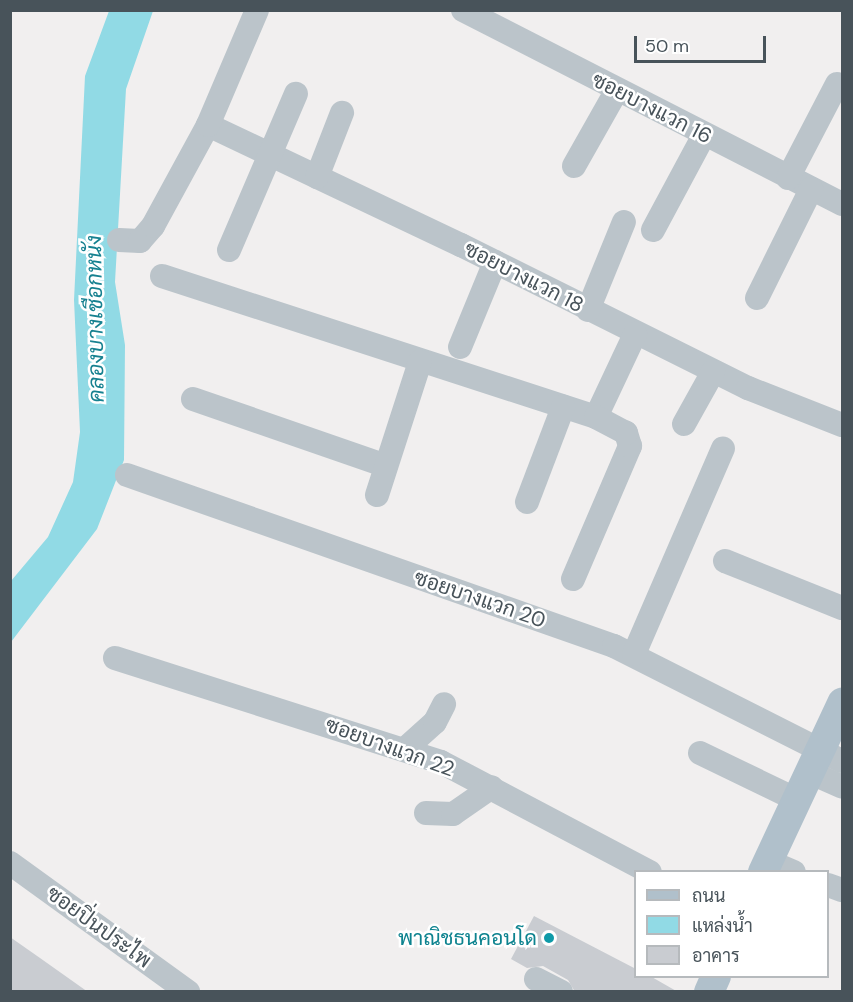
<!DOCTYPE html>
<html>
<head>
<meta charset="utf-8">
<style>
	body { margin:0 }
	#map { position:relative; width:853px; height:1002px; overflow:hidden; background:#f1efef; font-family:"DM Sans",Sarabun,sans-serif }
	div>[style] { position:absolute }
	.water>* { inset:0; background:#91dae5 }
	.building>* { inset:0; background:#c9ccd1 }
	.minor>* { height:24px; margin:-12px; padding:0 12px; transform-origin:12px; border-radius:12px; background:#bbc4ca }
	.major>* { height:30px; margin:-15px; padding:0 15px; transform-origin:15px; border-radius:15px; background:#b0c0cb }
	.dots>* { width:16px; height:16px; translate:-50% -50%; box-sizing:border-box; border:3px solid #fff; border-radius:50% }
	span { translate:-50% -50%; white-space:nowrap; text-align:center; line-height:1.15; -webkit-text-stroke:5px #fff; paint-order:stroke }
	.street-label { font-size:21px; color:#48535a }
	.culture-label { font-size:21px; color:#0d838f }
	.right { translate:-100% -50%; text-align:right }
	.water-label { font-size:22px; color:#168190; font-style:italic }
	.frame { position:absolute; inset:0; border:12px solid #48535a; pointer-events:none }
	.legend { position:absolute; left:634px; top:870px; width:195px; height:108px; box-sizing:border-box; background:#fff; border:2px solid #b6babd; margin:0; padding:8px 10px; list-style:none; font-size:18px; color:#48535a }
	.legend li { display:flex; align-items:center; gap:12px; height:30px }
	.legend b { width:30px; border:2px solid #b6babd }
	.scale { position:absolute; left:634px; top:36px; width:132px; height:27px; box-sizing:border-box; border:3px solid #48535a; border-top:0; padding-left:8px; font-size:18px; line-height:21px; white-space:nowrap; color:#48535a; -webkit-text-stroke:4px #fff; paint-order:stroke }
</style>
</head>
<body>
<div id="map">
	<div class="water">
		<i style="clip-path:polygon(109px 11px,153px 11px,126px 89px,115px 282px,125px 345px,124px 460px,97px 529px,11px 642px,11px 581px,48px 537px,73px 482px,80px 432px,74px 300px,85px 76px)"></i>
	</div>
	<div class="building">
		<i style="clip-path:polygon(534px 916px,636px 969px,636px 976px,650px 976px,678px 992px,575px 992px,568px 980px,543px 966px,527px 968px,511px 959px)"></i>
		<i style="clip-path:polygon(10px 937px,40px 958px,88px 992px,10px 992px)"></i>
	</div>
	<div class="minor">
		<i style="left:463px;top:10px;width:426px;rotate:27.1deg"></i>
		<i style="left:208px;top:125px;width:280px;rotate:25.4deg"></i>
		<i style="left:461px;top:245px;width:321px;rotate:26.5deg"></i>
		<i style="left:748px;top:388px;width:101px;rotate:21.5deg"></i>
		<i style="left:574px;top:166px;width:87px;rotate:-60.5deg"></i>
		<i style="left:317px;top:177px;width:69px;rotate:-68.7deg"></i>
		<i style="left:788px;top:178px;width:106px;rotate:-62.5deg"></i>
		<i style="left:653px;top:230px;width:108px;rotate:-61.8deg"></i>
		<i style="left:119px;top:240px;width:21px;rotate:3deg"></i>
		<i style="left:140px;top:241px;width:20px;rotate:-49deg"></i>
		<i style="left:153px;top:226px;width:115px;rotate:-61.4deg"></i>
		<i style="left:208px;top:125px;width:125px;rotate:-66.9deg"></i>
		<i style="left:229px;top:250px;width:170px;rotate:-66.8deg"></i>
		<i style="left:162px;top:276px;width:456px;rotate:18deg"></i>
		<i style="left:596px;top:417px;width:92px;rotate:-64.8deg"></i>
		<i style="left:757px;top:298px;width:122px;rotate:-63.6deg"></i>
		<i style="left:588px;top:310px;width:95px;rotate:-67.8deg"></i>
		<i style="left:460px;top:347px;width:92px;rotate:-67.6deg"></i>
		<i style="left:193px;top:399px;width:204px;rotate:19.1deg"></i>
		<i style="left:684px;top:424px;width:60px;rotate:-60.9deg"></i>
		<i style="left:127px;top:475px;width:516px;rotate:19.35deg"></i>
		<i style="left:614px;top:646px;width:255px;rotate:26.8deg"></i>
		<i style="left:377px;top:495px;width:140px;rotate:-72.1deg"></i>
		<i style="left:527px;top:502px;width:102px;rotate:-69.2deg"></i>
		<i style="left:725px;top:561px;width:126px;rotate:21.9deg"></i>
		<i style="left:573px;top:579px;width:145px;rotate:-66.8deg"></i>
		<i style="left:630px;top:446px;width:14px;rotate:-107deg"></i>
		<i style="left:626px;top:433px;width:34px;rotate:-152deg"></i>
		<i style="left:634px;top:654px;width:224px;rotate:-66.6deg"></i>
		<i style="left:115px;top:658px;width:342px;rotate:17.7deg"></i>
		<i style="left:441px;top:762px;width:236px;rotate:27.8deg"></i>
		<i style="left:405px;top:749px;width:40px;rotate:-42deg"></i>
		<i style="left:435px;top:722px;width:20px;rotate:-63deg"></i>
		<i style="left:700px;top:753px;width:106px;rotate:25.8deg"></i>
		<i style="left:809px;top:772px;width:36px;rotate:24deg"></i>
		<i style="left:426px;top:813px;width:27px;rotate:2deg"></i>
		<i style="left:453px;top:814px;width:47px;rotate:-34.7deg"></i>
		<i style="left:768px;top:861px;width:28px;rotate:23deg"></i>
		<i style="left:10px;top:863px;width:220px;rotate:35.9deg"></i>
		<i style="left:828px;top:885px;width:15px;rotate:20deg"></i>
		<i style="left:536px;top:979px;width:28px;rotate:27deg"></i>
	</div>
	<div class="major">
		<i style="left:763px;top:872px;width:187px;rotate:-64.9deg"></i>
		<i style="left:709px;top:992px;width:17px;rotate:-66deg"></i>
	</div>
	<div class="dots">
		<i style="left:549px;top:938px;background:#0f9aa8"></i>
	</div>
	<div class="street-label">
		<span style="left:652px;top:108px;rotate:27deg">ซอยบางแวก 16</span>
		<span style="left:524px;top:277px;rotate:27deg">ซอยบางแวก 18</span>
		<span style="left:480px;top:599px;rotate:19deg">ซอยบางแวก 20</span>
		<span style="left:390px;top:747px;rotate:20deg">ซอยบางแวก 22</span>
		<span style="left:99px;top:927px;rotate:36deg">ซอยปิ่นประไพ</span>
	</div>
	<div class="culture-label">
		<span class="right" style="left:537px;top:938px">พาณิชธนคอนโด</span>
	</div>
	<div class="water-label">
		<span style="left:95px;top:319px;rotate:-91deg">คลองบางเชือกหนัง</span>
	</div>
	<div class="frame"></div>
	<ul class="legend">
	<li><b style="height:8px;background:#b0c0cb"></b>ถนน</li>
	<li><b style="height:16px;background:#91dae5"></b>แหล่งน้ำ</li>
	<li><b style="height:16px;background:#c9ccd1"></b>อาคาร</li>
	</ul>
	<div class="scale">50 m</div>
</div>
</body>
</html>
